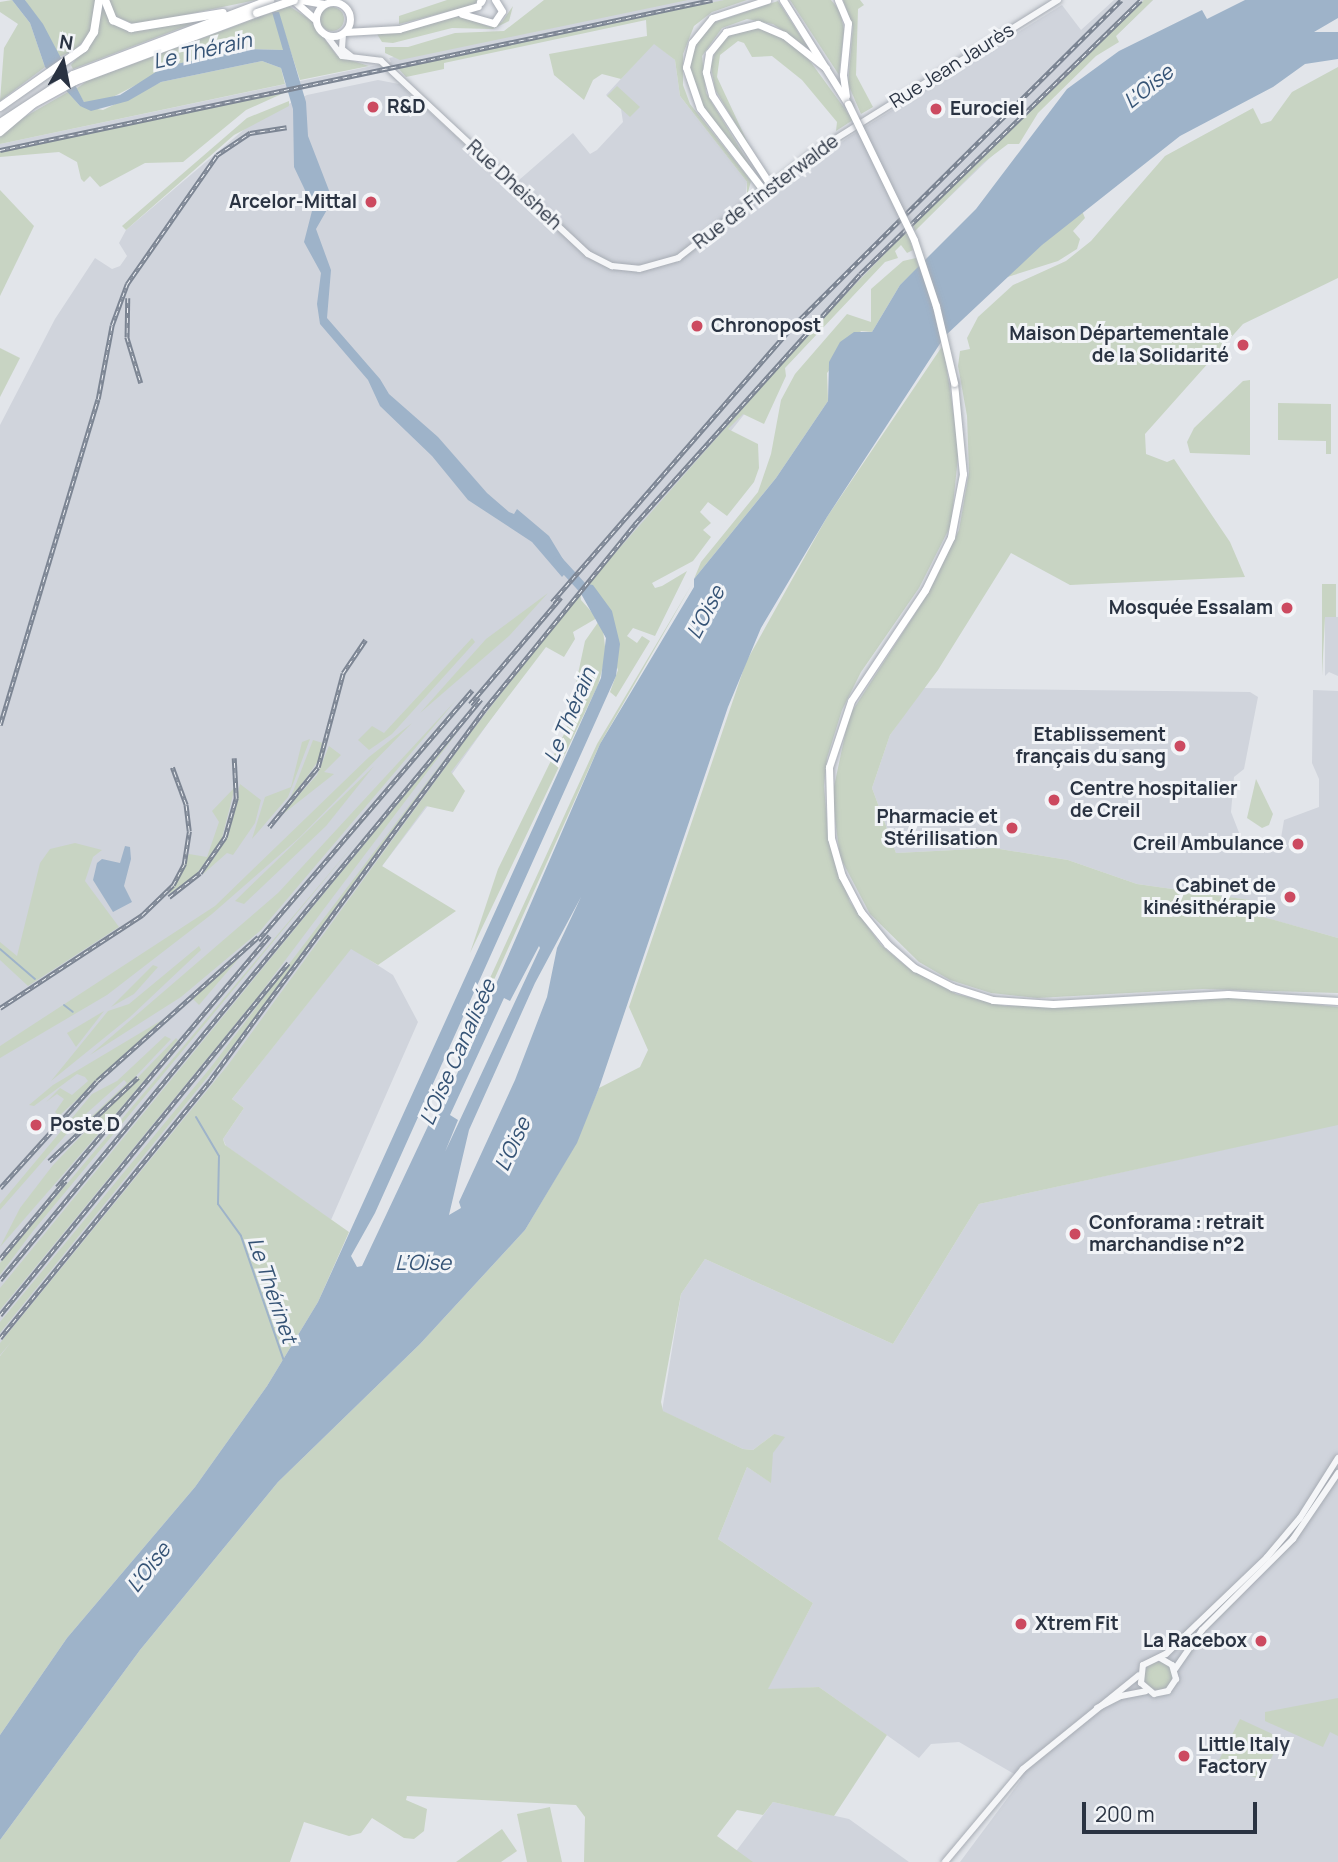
<!DOCTYPE html>
<html>
<head>
<meta charset="utf-8">
<style>
	body { margin:0 }
	#map { position:relative; width:1338px; height:1862px; overflow:hidden; background:#e2e5ea; font-family:Manrope,sans-serif }
	div>[style] { position:absolute }
	.built>* { inset:0; background:#d0d4dc }
	.green>* { inset:0; background:#c8d4c3 }
	.round { border-radius:50% }
	.water>* { inset:0; background:#9eb3c9 }
	.stream>* { height:2px; margin:-1px; padding:0 1px; transform-origin:1px; border-radius:1px; background:#9eb3c9 }
	.river>* { height:10px; margin:-5px; padding:0 5px; transform-origin:5px; border-radius:5px; background:#9eb3c9 }
	.roads { filter:drop-shadow(0 0 2px #a7acb4) drop-shadow(0 0 2px #a7acb4) }
	.tertiary>* { height:6px; margin:-3px; padding:0 3px; transform-origin:3px; border-radius:3px; background:#f5f6f8 }
	.secondary>* { height:7px; margin:-3.5px; padding:0 3.5px; transform-origin:3.5px; border-radius:3.5px; background:#fff }
	.secondary>.ring { margin:-3.5px; padding:0; box-sizing:content-box; background:none; border:7px solid #fff; border-radius:50% }
	.primary>* { height:8px; margin:-4px; padding:0 4px; transform-origin:4px; border-radius:4px; background:#fff }
	.rail>* { height:4.5px; margin-top:-2.25px; transform-origin:0; background:repeating-linear-gradient(90deg,#f2f4f7 0 5px,#7c8593 0 10px); box-sizing:border-box; border-block:2px solid #7c8593 }
	.bridges { filter:drop-shadow(0 0 2px #a7acb4) drop-shadow(0 0 2px #a7acb4) }
	.secondary-bridge>* { height:7px; margin:-3.5px; padding:0 3.5px; transform-origin:3.5px; border-radius:3.5px; background:#fff }
	.primary-bridge>* { height:8px; margin:-4px; padding:0 4px; transform-origin:4px; border-radius:4px; background:#fff }
	.dots>* { width:19px; height:19px; translate:-50% -50%; box-sizing:border-box; border:4px solid #f2f4f7; border-radius:50% }
	span { translate:-50% -50%; white-space:nowrap; text-align:center; line-height:1.15; -webkit-text-stroke:6px #f2f4f7; paint-order:stroke }
	.street-label { font-size:19px; color:#2a3342 }
	.poi-label { font-size:19px; color:#2a3342; font-weight:700 }
	.left { translate:0 -50%; text-align:left }
	.right { translate:-100% -50%; text-align:right }
	.water-label { font-size:21px; color:#355375; font-style:italic }
	.north { position:absolute; left:28px; top:28px; width:70px; height:70px; -webkit-text-stroke:5px #f2f4f7; paint-order:stroke; rotate:9deg; font-size:19px; font-weight:700; line-height:28px; text-align:center; color:#2a3342 }
	.north::after { content:''; display:block; margin:auto; width:24px; height:32px; background:#2a3342; clip-path:polygon(50% 0,100% 100%,50% 72%,0 100%) }
	.scale { position:absolute; left:1082px; top:1802px; width:175px; height:32px; box-sizing:border-box; border:4px solid #2a3342; border-top:0; padding-left:9px; font-size:21px; line-height:24px; white-space:nowrap; color:#2a3342; -webkit-text-stroke:5px #f2f4f7; paint-order:stroke }
</style>
</head>
<body>
<div id="map">
	<div class="built">
		<i style="clip-path:polygon(679px 0,726px 0,0 152px,0 144px,391px 62px,389px 58px)"></i>
		<i style="clip-path:polygon(1114px 0,1153px 0,903px 242px,762px 392px,707px 461px,585px 587px,452px 774px,115px 1218px,0 1356px,0 425px,55px 319px,95px 258px,112px 269px,120px 266px,127px 256px,119px 243px,126px 230px,254px 121px,307px 95px,378px 80px,399px 84px,511px 187px,573px 133px,590px 154px,597px 150px,623px 122px,621px 109px,606px 95px,654px 43px,675px 60px,680px 96px,747px 182px,746px 194px,757px 206px,847px 138px,1062px 5px,1081px 30px)"></i>
		<i style="clip-path:polygon(1325px 617px,1338px 617px,1338px 676px,1329px 672px,1325px 676px)"></i>
		<i style="clip-path:polygon(923px 688px,1250px 692px,1258px 697px,1244px 769px,1234px 777px,1231px 812px,1245px 848px,1281px 838px,1284px 820px,1319px 807px,1319px 779px,1312px 763px,1313px 690px,1338px 691px,1338px 938px,1259px 916px,1256px 901px,1137px 884px,1068px 860px,994px 848px,896px 853px,872px 788px,890px 735px)"></i>
		<i style="clip-path:polygon(351px 948px,393px 975px,418px 1022px,331px 1220px,226px 1146px,223px 1139px,244px 1108px,232px 1099px)"></i>
		<i style="clip-path:polygon(1338px 1124px,1338px 1862px,960px 1862px,1021px 1780px,1016px 1775px,959px 1742px,931px 1744px,919px 1758px,819px 1687px,767px 1690px,813px 1603px,718px 1539px,747px 1467px,770px 1482px,774px 1434px,753px 1450px,743px 1449px,662px 1411px,681px 1294px,705px 1259px,893px 1344px,979px 1204px)"></i>
		<i style="clip-path:polygon(773px 1802px,849px 1819px,909px 1862px,728px 1862px)"></i>
	</div>
	<div class="green">
		<i style="clip-path:polygon(12px 0,30px 23px,45px 67px,0 101px,4px 48px,18px 24px,0 12px,0 2px)"></i>
		<i style="clip-path:polygon(25px 0,97px 0,91px 33px,75px 50px,59px 57px)"></i>
		<i style="clip-path:polygon(102px 0,111px 21px,128px 31px,199px 21px,73px 69px,71px 65px,97px 34px)"></i>
		<i style="clip-path:polygon(109px 0,256px 0,136px 25px,115px 16px)"></i>
		<i style="clip-path:polygon(447px 0,478px 0,474px 5px,399px 24px,399px 16px)"></i>
		<i style="clip-path:polygon(544px 0,688px 0,400px 60px,385px 53px,385px 47px,408px 47px,455px 33px,504px 31px)"></i>
		<i style="clip-path:polygon(724px 0,747px 0,712px 12px,694px 26px,683px 54px,683px 85px,690px 104px,751px 181px,747px 196px,747px 182px,680px 96px,675px 60px,654px 44px,621px 79px,602px 74px,593px 80px,584px 100px,554px 75px,549px 54px,647px 36px,646px 20px,444px 63px,444px 69px,406px 77px,398px 68px)"></i>
		<i style="clip-path:polygon(790px 0,831px 0,840px 11px,844px 30px,839px 75px)"></i>
		<i style="clip-path:polygon(843px 0,860px 0,864px 5px,858px 9px,856px 75px,873px 107px,861px 114px,848px 84px,853px 27px)"></i>
		<i style="clip-path:polygon(1144px 0,1153px 0,1116px 36px,1119px 42px,1096px 56px,1038px 113px,1019px 144px,1008px 144px,983px 163px,915px 231px,913px 224px)"></i>
		<i style="clip-path:polygon(778px 1px,809px 49px,773px 24px,747px 19px,722px 28px,702px 56px,706px 93px,756px 175px,703px 108px,689px 68px,696px 43px,712px 23px)"></i>
		<i style="clip-path:polygon(289px 6px,312px 21px,337px 56px,369px 66px,300px 80px,284px 31px,283px 50px,249px 49px,175px 65px,103px 102px,84px 102px,76px 89px,87px 81px)"></i>
		<i style="clip-path:polygon(513px 6px,509px 21px,493px 29px,452px 28px,393px 43px,382px 42px,377px 34px,458px 16px,491px 27px,502px 22px)"></i>
		<i class="round" style="left:320px;top:7px;width:24px;height:24px"></i>
		<i style="clip-path:polygon(757px 28px,784px 39px,807px 57px,853px 120px,836px 131px,837px 122px,802px 80px,772px 56px,752px 57px,744px 43px,738px 41px,720px 55px,717px 77px,753px 154px,715px 89px,711px 66px,717px 46px,728px 36px)"></i>
		<i style="clip-path:polygon(262px 61px,281px 68px,285px 84px,0 144px,0 137px,21px 119px,68px 92px,80px 106px,103px 110px,161px 82px)"></i>
		<i style="clip-path:polygon(1338px 67px,1338px 278px,1243px 324px,1145px 434px,1146px 454px,1167px 462px,1174px 459px,1230px 542px,1245px 577px,1070px 585px,1011px 553px,938px 670px,890px 735px,872px 788px,896px 853px,994px 848px,1068px 860px,1137px 884px,1257px 901px,1260px 916px,1338px 938px,1338px 993px,1203px 989px,1037px 998px,991px 993px,950px 980px,919px 962px,870px 914px,840px 857px,832px 796px,849px 716px,929px 592px,959px 530px,969px 472px,967px 416px,958px 366px,960px 351px,970px 349px,967px 338px,978px 317px,1013px 285px,1066px 261px,1091px 241px,1165px 156px,1253px 108px,1261px 124px,1271px 121px,1292px 92px)"></i>
		<i style="clip-path:polygon(617px 86px,640px 107px,630px 117px,607px 96px)"></i>
		<i style="clip-path:polygon(288px 91px,246px 110px,183px 162px,145px 163px,100px 187px,90px 176px,84px 182px,81px 179px,77px 162px,59px 152px,0 157px,0 152px)"></i>
		<i style="clip-path:polygon(289px 101px,289px 106px,234px 135px,126px 230px,122px 226px,247px 118px)"></i>
		<i style="clip-path:polygon(0 190px,34px 226px,0 296px)"></i>
		<i style="clip-path:polygon(1082px 211px,1085px 218px,1073px 231px,1080px 239px,1077px 249px,1058px 261px,1001px 279px)"></i>
		<i style="clip-path:polygon(907px 231px,913px 250px,907px 253px,901px 245px,895px 251px,898px 258px,885px 262px,785px 368px,786px 376px,764px 424px,743px 414px,728px 429px,758px 444px,759px 468px,754px 482px,727px 516px,708px 502px,700px 512px,711px 523px,703px 530px,711px 537px,693px 561px,652px 583px,655px 588px,662px 586px,687px 571px,655px 636px,633px 628px,627px 636px,637px 643px,642px 636px,650px 641px,616px 697px,610px 692px,618px 670px,603px 630px,606px 655px,598px 685px,470px 953px,498px 869px,566px 730px,585px 641px,599px 621px,588px 584px,817px 324px)"></i>
		<i style="clip-path:polygon(916px 258px,919px 267px,900px 285px,872px 332px,861px 331px,827px 373px,828px 401px,776px 478px,694px 579px,701px 562px,758px 492px,771px 454px,781px 400px,795px 374px,847px 314px,871px 322px,871px 289px,903px 261px)"></i>
		<i style="clip-path:polygon(943px 345px,959px 447px,951px 525px,919px 588px,861px 672px,842px 710px,827px 758px,824px 786px,829px 843px,850px 902px,881px 945px,907px 967px,956px 994px,1005px 1006px,1246px 997px,1338px 1007px,1338px 1125px,979px 1204px,893px 1344px,705px 1259px,681px 1294px,661px 1402px,663px 1411px,743px 1449px,753px 1450px,774px 1434px,785px 1437px,773px 1453px,771px 1483px,747px 1467px,718px 1539px,813px 1603px,768px 1689px,819px 1687px,887px 1735px,834px 1816px,773px 1802px,763px 1815px,737px 1810px,717px 1836px,753px 1862px,584px 1862px,585px 1817px,576px 1805px,407px 1796px,406px 1800px,427px 1809px,424px 1831px,414px 1839px,404px 1838px,372px 1818px,361px 1833px,349px 1836px,304px 1822px,290px 1862px,0 1862px,0 1840px,140px 1650px,278px 1482px,420px 1344px,525px 1230px,574px 1147px,599px 1088px,640px 1067px,648px 1050px,629px 1007px,746px 662px,827px 517px)"></i>
		<i style="clip-path:polygon(0 348px,20px 358px,0 397px)"></i>
		<i style="clip-path:polygon(1250px 380px,1250px 455px,1190px 453px,1187px 442px,1194px 428px,1243px 381px)"></i>
		<i style="clip-path:polygon(1278px 403px,1331px 404px,1331px 454px,1326px 454px,1326px 441px,1278px 440px)"></i>
		<i style="clip-path:polygon(692px 584px,600px 744px,489px 991px,485px 989px,597px 744px)"></i>
		<i style="clip-path:polygon(1322px 584px,1336px 584px,1336px 617px,1325px 617px,1322px 676px)"></i>
		<i style="clip-path:polygon(580px 592px,581px 600px,597px 618px,573px 632px,575px 639px,564px 657px,546px 647px,451px 772px,465px 791px,453px 812px,426px 806px,382px 866px,456px 911px,378px 965px,351px 949px,232px 1099px,244px 1108px,223px 1139px,225px 1145px,349px 1232px,318px 1302px,267px 1386px,195px 1487px,67px 1638px,0 1735px,0 1356px,11px 1342px,0 1355px,0 1343px,228px 1065px,469px 735px)"></i>
		<i style="clip-path:polygon(548px 593px,509px 636px,420px 713px,486px 639px)"></i>
		<i style="clip-path:polygon(472px 638px,475px 642px,392px 734px,369px 750px,358px 740px,372px 726px,384px 733px)"></i>
		<i style="clip-path:polygon(457px 699px,260px 931px,181px 997px,90px 1055px,278px 893px)"></i>
		<i style="clip-path:polygon(465px 722px,256px 999px,0 1310px,0 1288px)"></i>
		<i style="clip-path:polygon(412px 723px,299px 838px,212px 914px,107px 995px,0 1058px,0 1046px,215px 906px,369px 757px)"></i>
		<i style="clip-path:polygon(310px 739px,288px 797px,252px 839px,265px 797px,291px 787px,302px 742px)"></i>
		<i style="clip-path:polygon(313px 740px,326px 744px,321px 757px,289px 802px)"></i>
		<i style="clip-path:polygon(459px 740px,249px 1026px,0 1333px,0 1322px,211px 1067px)"></i>
		<i style="clip-path:polygon(329px 746px,341px 755px,324px 772px,334px 774px,278px 818px,317px 775px)"></i>
		<i style="clip-path:polygon(374px 766px,326px 826px,244px 904px,235px 901px)"></i>
		<i style="clip-path:polygon(1256px 779px,1273px 814px,1269px 825px,1262px 828px,1247px 818px)"></i>
		<i style="clip-path:polygon(240px 784px,261px 800px,255px 823px,233px 855px,227px 853px,202px 875px,226px 840px)"></i>
		<i style="clip-path:polygon(235px 787px,221px 842px,194px 877px,169px 894px,189px 854px,207px 857px,219px 822px,212px 811px)"></i>
		<i style="clip-path:polygon(361px 836px,33px 1231px,0 1275px,0 1263px)"></i>
		<i style="clip-path:polygon(75px 843px,102px 850px,93px 857px,85px 881px,119px 927px,28px 986px,0 960px,0 942px,17px 956px,40px 863px,50px 849px)"></i>
		<i style="clip-path:polygon(199px 946px,201px 950px,130px 1017px,51px 1081px,108px 1011px,129px 1004px)"></i>
		<i style="clip-path:polygon(246px 950px,199px 1005px,193px 999px)"></i>
		<i style="clip-path:polygon(153px 965px,158px 967px,134px 994px,111px 1007px)"></i>
		<i style="clip-path:polygon(104px 1011px,76px 1047px,67px 1033px)"></i>
		<i style="clip-path:polygon(167px 1017px,59px 1116px,55px 1112px,64px 1099px,57px 1094px,46px 1102px,60px 1088px,72px 1095px,88px 1081px,85px 1077px,77px 1074px,34px 1106px,29px 1105px,53px 1085px)"></i>
		<i style="clip-path:polygon(165px 1036px,171px 1039px,118px 1095px,68px 1139px,127px 1083px,124px 1080px,78px 1121px,0 1210px,0 1204px,92px 1094px,117px 1081px)"></i>
		<i style="clip-path:polygon(176px 1038px,178px 1040px,132px 1095px,0 1247px,20px 1208px,53px 1165px)"></i>
		<i class="round" style="left:1144px;top:1662px;width:28px;height:28px"></i>
		<i style="clip-path:polygon(1338px 1698px,1338px 1736px,1330px 1732px,1323px 1747px,1265px 1721px,1265px 1712px)"></i>
		<i style="clip-path:polygon(1240px 1719px,1281px 1738px,1261px 1780px,1218px 1762px)"></i>
		<i style="clip-path:polygon(550px 1807px,562px 1862px,527px 1862px,517px 1814px)"></i>
		<i style="clip-path:polygon(502px 1829px,517px 1851px,501px 1862px,456px 1862px)"></i>
	</div>
	<div class="water">
		<i style="clip-path:polygon(12px 0,25px 0,43px 24px,84px 102px,120px 95px,162px 68px,181px 63px,249px 49px,283px 50px,272px 12px,279px 12px,306px 102px,308px 136px,330px 193px,328px 208px,316px 229px,331px 270px,327px 318px,380px 379px,389px 394px,438px 437px,487px 493px,509px 512px,514px 514px,517px 509px,549px 536px,569px 569px,562px 577px,532px 542px,468px 500px,432px 456px,380px 406px,368px 380px,320px 324px,317px 304px,321px 273px,304px 242px,313px 207px,294px 167px,293px 109px,281px 68px,262px 61px,161px 82px,128px 101px,91px 111px,80px 106px,45px 67px,30px 23px)"></i>
		<i style="clip-path:polygon(evenodd,1245px 0,1338px 0,1338px 18px,1314px 32px,1338px 32px,1338px 59px,1305px 64px,1273px 87px,1180px 136px,1042px 245px,945px 336px,827px 517px,761px 628px,728px 707px,599px 1088px,577px 1143px,525px 1230px,420px 1344px,278px 1482px,140px 1650px,0 1840px,0 1735px,67px 1638px,195px 1487px,267px 1386px,318px 1302px,601px 678px,606px 638px,580px 592px,588px 584px,593px 585px,612px 611px,620px 644px,616px 676px,375px 1213px,351px 1256px,357px 1267px,362px 1266px,436px 1109px,441px 1111px,600px 744px,694px 587px,694px 579px,776px 478px,828px 401px,829px 362px,840px 342px,854px 332px,872px 332px,900px 285px,976px 209px,1067px 89px,1119px 51px,1202px 10px,1207px 19px,1245px 0,581px 897px,557px 948px,547px 997px,515px 1080px,459px 1202px,461px 1208px,449px 1215px,469px 1130px,535px 983px,581px 897px,1245px 0,539px 946px,540px 948px,445px 1152px,458px 1120px,450px 1115px,504px 998px,510px 1001px,539px 946px)"></i>
		<i style="clip-path:polygon(125px 846px,130px 847px,131px 859px,124px 886px,132px 902px,113px 912px,93px 880px,97px 863px,102px 859px,120px 863px)"></i>
	</div>
	<div class="stream">
		<i style="left:0;top:949px;width:46px;rotate:40.6deg"></i>
		<i style="left:64px;top:1005px;width:11px;rotate:38deg"></i>
		<i style="left:196px;top:1117px;width:45px;rotate:59.5deg"></i>
		<i style="left:219px;top:1156px;width:48px;rotate:91.2deg"></i>
		<i style="left:218px;top:1204px;width:39px;rotate:54deg"></i>
		<i style="left:241px;top:1236px;width:132px;rotate:71deg"></i>
	</div>
	<div class="river">
		<i style="left:558px;top:561px;width:50px;rotate:47.4deg"></i>
	</div>
	<div class="roads">
		<div class="tertiary">
			<i style="left:343px;top:34px;width:15px;rotate:94deg"></i>
			<i style="left:342px;top:49px;width:11px;rotate:38deg"></i>
			<i style="left:326px;top:35px;width:26px;rotate:53deg"></i>
			<i style="left:342px;top:56px;width:39px;rotate:7deg"></i>
			<i style="left:381px;top:61px;width:283px;rotate:43deg"></i>
			<i style="left:588px;top:254px;width:27px;rotate:27deg"></i>
			<i style="left:612px;top:266px;width:27px;rotate:6deg"></i>
			<i style="left:639px;top:269px;width:41px;rotate:-15.8deg"></i>
			<i style="left:678px;top:258px;width:171px;rotate:-37.9deg"></i>
			<i style="left:813px;top:153px;width:289px;rotate:-32deg"></i>
			<i style="left:1160px;top:1658px;width:14px;rotate:30deg"></i>
			<i style="left:1172px;top:1665px;width:15px;rotate:74deg"></i>
			<i style="left:1176px;top:1679px;width:14px;rotate:124deg"></i>
			<i style="left:1168px;top:1691px;width:14px;rotate:168deg"></i>
			<i style="left:1154px;top:1694px;width:17px;rotate:-140deg"></i>
			<i style="left:1141px;top:1683px;width:18px;rotate:-84deg"></i>
			<i style="left:1143px;top:1665px;width:25px;rotate:-26deg"></i>
			<i style="left:1166px;top:1654px;width:140px;rotate:-43.8deg"></i>
			<i style="left:1267px;top:1557px;width:51px;rotate:-49.8deg"></i>
			<i style="left:1300px;top:1518px;width:71px;rotate:-57.7deg"></i>
			<i style="left:1175px;top:1669px;width:47px;rotate:-55.3deg"></i>
			<i style="left:1202px;top:1630px;width:129px;rotate:-45deg"></i>
			<i style="left:1293px;top:1539px;width:80px;rotate:-55.7deg"></i>
			<i style="left:1097px;top:1708px;width:27px;rotate:-27deg"></i>
			<i style="left:1121px;top:1696px;width:25px;rotate:-11deg"></i>
			<i style="left:945px;top:1862px;width:121px;rotate:-50deg"></i>
			<i style="left:1023px;top:1769px;width:149px;rotate:-39deg"></i>
		</div>
		<div class="secondary">
			<i style="left:293px;top:0;width:29px;rotate:41deg"></i>
			<i style="left:301px;top:0;width:23px;rotate:10deg"></i>
			<i style="left:783px;top:0;width:123px;rotate:58deg"></i>
			<i style="left:838px;top:0;width:25px;rotate:67deg"></i>
			<i style="left:848px;top:23px;width:52px;rotate:95.5deg"></i>
			<i style="left:843px;top:75px;width:21px;rotate:82deg"></i>
			<i class="ring" style="left:316px;top:2px;width:27px;height:27px"></i>
			<i style="left:462px;top:14px;width:33px;rotate:16deg"></i>
			<i style="left:494px;top:23px;width:14px;rotate:-56deg"></i>
			<i style="left:502px;top:11px;width:13px;rotate:-122deg"></i>
			<i style="left:345px;top:32px;width:54px;rotate:-3.2deg"></i>
			<i style="left:399px;top:29px;width:82px;rotate:-16.2deg"></i>
			<i style="left:771px;top:186px;width:108px;rotate:-123deg"></i>
			<i style="left:712px;top:95px;width:24px;rotate:-105deg"></i>
			<i style="left:706px;top:72px;width:19px;rotate:-81deg"></i>
			<i style="left:709px;top:53px;width:27px;rotate:-51deg"></i>
			<i style="left:726px;top:32px;width:33px;rotate:-14deg"></i>
			<i style="left:758px;top:24px;width:28px;rotate:23deg"></i>
			<i style="left:784px;top:35px;width:53px;rotate:38.2deg"></i>
			<i style="left:764px;top:191px;width:105px;rotate:-127.6deg"></i>
			<i style="left:700px;top:108px;width:43px;rotate:-108.9deg"></i>
			<i style="left:686px;top:67px;width:25px;rotate:-76deg"></i>
			<i style="left:692px;top:43px;width:32px;rotate:-51deg"></i>
			<i style="left:712px;top:18px;width:58px;rotate:-18.1deg"></i>
			<i style="left:954px;top:383px;width:91px;rotate:84.4deg"></i>
			<i style="left:963px;top:474px;width:64px;rotate:100.8deg"></i>
			<i style="left:951px;top:537px;width:59px;rotate:116.1deg"></i>
			<i style="left:925px;top:590px;width:133px;rotate:123.7deg"></i>
			<i style="left:851px;top:701px;width:70px;rotate:108.4deg"></i>
			<i style="left:829px;top:767px;width:71px;rotate:88.4deg"></i>
			<i style="left:831px;top:838px;width:40px;rotate:74deg"></i>
			<i style="left:842px;top:876px;width:41px;rotate:62.2deg"></i>
			<i style="left:861px;top:912px;width:41px;rotate:50.9deg"></i>
			<i style="left:887px;top:944px;width:37px;rotate:41deg"></i>
			<i style="left:915px;top:968px;width:42px;rotate:27.2deg"></i>
			<i style="left:952px;top:987px;width:43px;rotate:17.6deg"></i>
			<i style="left:993px;top:1000px;width:60px;rotate:3.8deg"></i>
			<i style="left:1053px;top:1004px;width:175px;rotate:-3.3deg"></i>
			<i style="left:1228px;top:994px;width:110px;rotate:3.6deg"></i>
		</div>
		<div class="primary">
			<i style="left:105px;top:0;width:22px;rotate:68deg"></i>
			<i style="left:113px;top:20px;width:20px;rotate:24deg"></i>
			<i style="left:131px;top:28px;width:93px;rotate:-9.3deg"></i>
			<i style="left:481px;top:2px;width:2px;rotate:-63deg"></i>
			<i style="left:0;top:107px;width:103px;rotate:-35.1deg"></i>
			<i style="left:84px;top:48px;width:19px;rotate:-58deg"></i>
			<i style="left:94px;top:32px;width:32px;rotate:-81deg"></i>
			<i style="left:0;top:123px;width:87px;rotate:-33.3deg"></i>
			<i style="left:73px;top:75px;width:211px;rotate:-20.8deg"></i>
			<i style="left:0;top:132px;width:43px;rotate:-40.3deg"></i>
			<i style="left:33px;top:104px;width:48px;rotate:-28.7deg"></i>
			<i style="left:75px;top:81px;width:194px;rotate:-20.5deg"></i>
		</div>
	</div>
	<div class="rail">
		<i style="left:0;top:150px;width:728px;rotate:-11.9deg"></i>
		<i style="left:128px;top:298px;width:39px;rotate:91deg"></i>
		<i style="left:127px;top:337px;width:48px;rotate:73.1deg"></i>
		<i style="left:552px;top:602px;width:368px;rotate:-48.9deg"></i>
		<i style="left:794px;top:325px;width:461px;rotate:-44.8deg"></i>
		<i style="left:470px;top:704px;width:140px;rotate:-49.6deg"></i>
		<i style="left:0;top:725px;width:340px;rotate:-73.3deg"></i>
		<i style="left:98px;top:399px;width:75px;rotate:-79.3deg"></i>
		<i style="left:112px;top:325px;width:44px;rotate:-69.9deg"></i>
		<i style="left:127px;top:284px;width:157px;rotate:-55.1deg"></i>
		<i style="left:217px;top:155px;width:40px;rotate:-34deg"></i>
		<i style="left:250px;top:133px;width:37px;rotate:-9deg"></i>
		<i style="left:269px;top:827px;width:77px;rotate:-50.8deg"></i>
		<i style="left:318px;top:767px;width:97px;rotate:-75.1deg"></i>
		<i style="left:343px;top:673px;width:40px;rotate:-56deg"></i>
		<i style="left:169px;top:897px;width:39px;rotate:-38deg"></i>
		<i style="left:200px;top:873px;width:44px;rotate:-55.2deg"></i>
		<i style="left:225px;top:837px;width:41px;rotate:-74.2deg"></i>
		<i style="left:236px;top:798px;width:40px;rotate:-92.9deg"></i>
		<i style="left:258px;top:940px;width:329px;rotate:-49.4deg"></i>
		<i style="left:0;top:1008px;width:170px;rotate:-33.2deg"></i>
		<i style="left:142px;top:915px;width:43px;rotate:-44.1deg"></i>
		<i style="left:173px;top:885px;width:24px;rotate:-62deg"></i>
		<i style="left:184px;top:864px;width:33px;rotate:-81deg"></i>
		<i style="left:189px;top:831px;width:26px;rotate:-97deg"></i>
		<i style="left:186px;top:805px;width:40px;rotate:-110.2deg"></i>
		<i style="left:49px;top:1161px;width:122px;rotate:-43.3deg"></i>
		<i style="left:57px;top:1187px;width:329px;rotate:-49.8deg"></i>
		<i style="left:0;top:1188px;width:144px;rotate:-47.8deg"></i>
		<i style="left:97px;top:1081px;width:216px;rotate:-41.8deg"></i>
		<i style="left:0;top:1259px;width:102px;rotate:-50.2deg"></i>
		<i style="left:0;top:1280px;width:754px;rotate:-50.38deg"></i>
		<i style="left:0;top:1315px;width:455px;rotate:-50.7deg"></i>
		<i style="left:0;top:1338px;width:334px;rotate:-50.8deg"></i>
		<i style="left:211px;top:1079px;width:459px;rotate:-53.5deg"></i>
		<i style="left:484px;top:710px;width:240px;rotate:-50.9deg"></i>
		<i style="left:635px;top:524px;width:336px;rotate:-48deg"></i>
		<i style="left:860px;top:274px;width:392px;rotate:-44.3deg"></i>
	</div>
	<div class="bridges">
		<div class="secondary-bridge">
			<i style="left:848px;top:104px;width:151px;rotate:64.1deg"></i>
			<i style="left:914px;top:240px;width:70px;rotate:71.6deg"></i>
			<i style="left:936px;top:306px;width:79px;rotate:76.8deg"></i>
		</div>
		<div class="primary-bridge">
			<i style="left:257px;top:13px;width:39px;rotate:-19deg"></i>
		</div>
	</div>
	<div class="dots">
		<i style="left:373px;top:107px;background:#cc4a60"></i>
		<i style="left:936px;top:109px;background:#cc4a60"></i>
		<i style="left:371px;top:202px;background:#cc4a60"></i>
		<i style="left:697px;top:326px;background:#cc4a60"></i>
		<i style="left:1243px;top:345px;background:#cc4a60"></i>
		<i style="left:1287px;top:608px;background:#cc4a60"></i>
		<i style="left:1180px;top:746px;background:#cc4a60"></i>
		<i style="left:1054px;top:800px;background:#cc4a60"></i>
		<i style="left:1012px;top:828px;background:#cc4a60"></i>
		<i style="left:1298px;top:844px;background:#cc4a60"></i>
		<i style="left:1290px;top:897px;background:#cc4a60"></i>
		<i style="left:36px;top:1125px;background:#cc4a60"></i>
		<i style="left:1075px;top:1234px;background:#cc4a60"></i>
		<i style="left:1021px;top:1624px;background:#cc4a60"></i>
		<i style="left:1261px;top:1641px;background:#cc4a60"></i>
		<i style="left:1184px;top:1756px;background:#cc4a60"></i>
	</div>
	<div class="street-label">
		<span style="left:952px;top:66px;rotate:-32deg">Rue Jean Jaurès</span>
		<span style="left:514px;top:185px;rotate:43deg">Rue Dheisheh</span>
		<span style="left:766px;top:192px;rotate:-37deg">Rue de Finsterwalde</span>
	</div>
	<div class="poi-label">
		<span class="left" style="left:387px;top:107px">R&amp;D</span>
		<span class="left" style="left:950px;top:109px">Eurociel</span>
		<span class="right" style="left:357px;top:202px">Arcelor-Mittal</span>
		<span class="left" style="left:711px;top:326px">Chronopost</span>
		<span class="right" style="left:1229px;top:345px">Maison Départementale<br>de la Solidarité</span>
		<span class="right" style="left:1273px;top:608px">Mosquée Essalam</span>
		<span class="right" style="left:1166px;top:746px">Etablissement<br>français du sang</span>
		<span class="left" style="left:1070px;top:800px">Centre hospitalier<br>de Creil</span>
		<span class="right" style="left:998px;top:828px">Pharmacie et<br>Stérilisation</span>
		<span class="right" style="left:1284px;top:844px">Creil Ambulance</span>
		<span class="right" style="left:1276px;top:897px">Cabinet de<br>kinésithérapie</span>
		<span class="left" style="left:50px;top:1125px">Poste D</span>
		<span class="left" style="left:1089px;top:1234px">Conforama : retrait<br>marchandise n°2</span>
		<span class="left" style="left:1035px;top:1624px">Xtrem Fit</span>
		<span class="right" style="left:1247px;top:1641px">La Racebox</span>
		<span class="left" style="left:1198px;top:1756px">Little Italy<br>Factory</span>
	</div>
	<div class="water-label">
		<span style="left:202px;top:50px;rotate:-13deg">Le Thérain</span>
		<span style="left:1148px;top:86px;rotate:-38deg">L'Oise</span>
		<span style="left:705px;top:612px;rotate:-62deg">L'Oise</span>
		<span style="left:569px;top:715px;rotate:-67deg">Le Thérain</span>
		<span style="left:457px;top:1052px;rotate:-66deg">L'Oise Canalisée</span>
		<span style="left:512px;top:1144px;rotate:-65deg">L'Oise</span>
		<span style="left:423px;top:1262px">L’Oise</span>
		<span style="left:273px;top:1290px;rotate:71deg">Le Thérinet</span>
		<span style="left:148px;top:1567px;rotate:-52deg">L'Oise</span>
	</div>
	<div class="north">N</div>
	<div class="scale">200 m</div>
</div>
</body>
</html>
